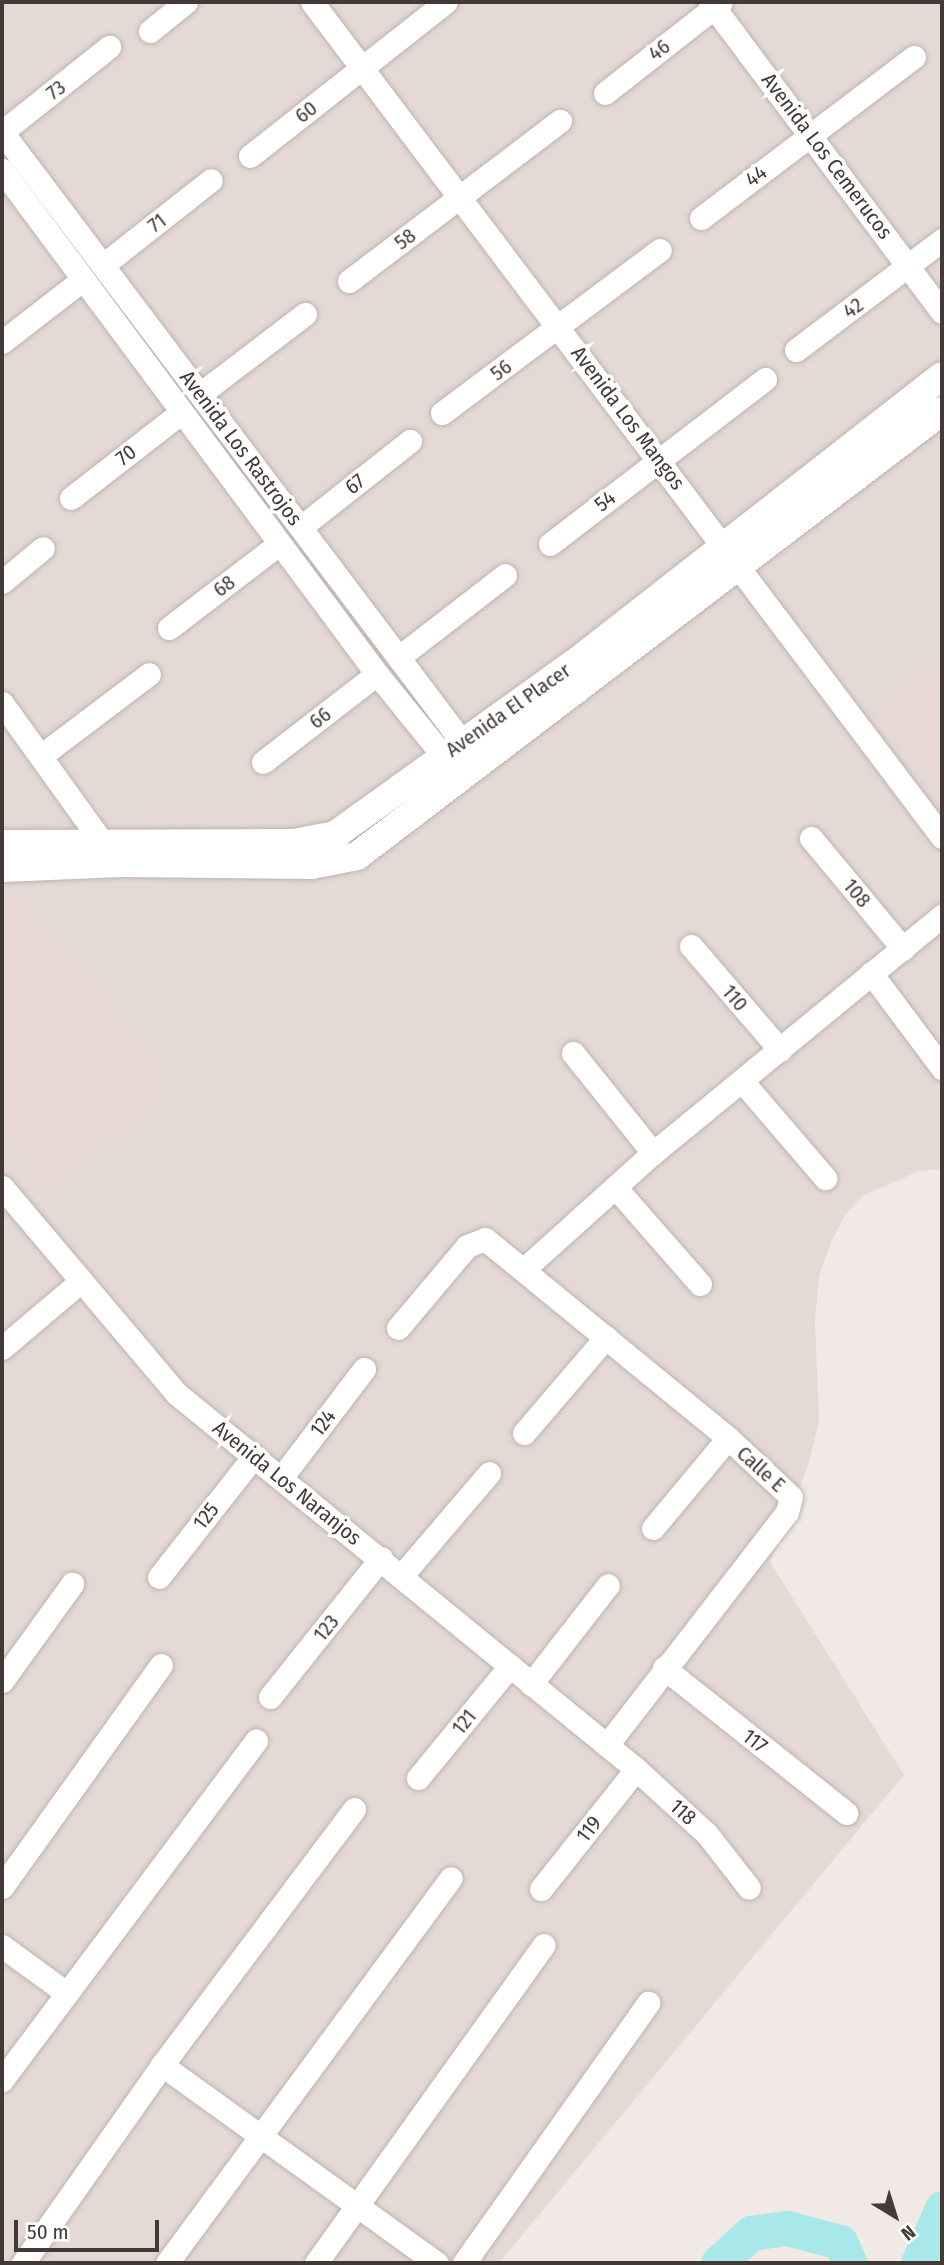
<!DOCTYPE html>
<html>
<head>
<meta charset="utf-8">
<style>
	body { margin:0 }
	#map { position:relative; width:944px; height:2265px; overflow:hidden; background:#f1e9e6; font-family:"Fira Sans Condensed",sans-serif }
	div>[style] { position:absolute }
	.residential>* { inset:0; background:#e4d9d5 }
	.education>* { inset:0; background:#e9d9d2 }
	.river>* { height:35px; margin:-17.5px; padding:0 17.5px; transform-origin:17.5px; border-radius:17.5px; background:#a8e8e8 }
	.roads { filter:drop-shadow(0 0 2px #beb2ad) drop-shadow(0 0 2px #beb2ad) }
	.minor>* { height:23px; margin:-11.5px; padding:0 11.5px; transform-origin:11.5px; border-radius:11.5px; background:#fff }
	.tertiary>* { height:28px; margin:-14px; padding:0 14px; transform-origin:14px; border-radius:14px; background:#fff }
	span { translate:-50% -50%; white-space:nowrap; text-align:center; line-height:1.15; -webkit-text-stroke:7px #fff; paint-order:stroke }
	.street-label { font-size:21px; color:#433936 }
	.frame { position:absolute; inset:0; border:4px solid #433936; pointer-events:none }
	.north { position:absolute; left:860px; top:2181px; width:70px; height:70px; -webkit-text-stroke:5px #fff; paint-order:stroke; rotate:142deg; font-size:19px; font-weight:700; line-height:28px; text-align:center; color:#433936 }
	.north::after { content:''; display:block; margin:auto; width:24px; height:32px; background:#433936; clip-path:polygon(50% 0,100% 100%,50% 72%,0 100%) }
	.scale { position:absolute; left:14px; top:2220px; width:145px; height:32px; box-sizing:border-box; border:4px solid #433936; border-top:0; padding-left:9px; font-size:21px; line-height:24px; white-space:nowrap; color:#433936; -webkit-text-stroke:5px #fff; paint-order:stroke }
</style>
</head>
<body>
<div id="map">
	<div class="residential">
		<i style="clip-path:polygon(2px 2px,942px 2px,942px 1169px,919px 1171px,864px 1195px,845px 1215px,832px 1240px,819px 1276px,815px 1322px,819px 1421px,809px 1463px,770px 1562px,904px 1775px,499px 2263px,2px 2263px)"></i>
	</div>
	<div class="education">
		<i style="clip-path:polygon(942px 664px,942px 793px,879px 713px)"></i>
		<i style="clip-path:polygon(10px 893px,168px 1083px,49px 1182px,2px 1126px,2px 900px)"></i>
	</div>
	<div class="river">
		<i style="left:718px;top:2263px;width:45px;rotate:-42.3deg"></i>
		<i style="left:751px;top:2233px;width:36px;rotate:-8deg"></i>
		<i style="left:787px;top:2228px;width:55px;rotate:14.8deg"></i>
		<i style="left:840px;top:2242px;width:23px;rotate:65deg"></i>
		<i style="left:918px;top:2263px;width:60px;rotate:-66.4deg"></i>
	</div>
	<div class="roads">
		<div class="minor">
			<i style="left:312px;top:2px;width:1046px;rotate:52.97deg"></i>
			<i style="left:710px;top:2px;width:387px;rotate:53.2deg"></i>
			<i style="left:150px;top:31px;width:46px;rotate:-38.9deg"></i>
			<i style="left:605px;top:93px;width:147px;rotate:-38.1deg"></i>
			<i style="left:2px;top:132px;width:780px;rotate:52.97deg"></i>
			<i style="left:2px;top:132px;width:137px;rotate:-38.5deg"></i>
			<i style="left:250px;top:156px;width:249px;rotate:-38.2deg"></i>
			<i style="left:2px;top:170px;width:628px;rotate:53.35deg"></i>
			<i style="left:377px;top:674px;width:121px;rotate:51deg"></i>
			<i style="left:701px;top:218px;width:267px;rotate:-37.1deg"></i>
			<i style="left:103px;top:265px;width:137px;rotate:-38.2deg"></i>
			<i style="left:349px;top:281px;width:265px;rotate:-37.2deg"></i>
			<i style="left:2px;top:342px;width:101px;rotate:-37.8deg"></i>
			<i style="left:796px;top:350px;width:183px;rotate:-37deg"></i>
			<i style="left:200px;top:394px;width:132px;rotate:-37.3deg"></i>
			<i style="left:442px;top:413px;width:272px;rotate:-36.8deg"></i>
			<i style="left:71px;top:498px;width:140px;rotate:-37.8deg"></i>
			<i style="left:301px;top:527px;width:139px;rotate:-38.3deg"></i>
			<i style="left:550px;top:544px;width:271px;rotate:-37.5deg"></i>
			<i style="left:2px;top:582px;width:53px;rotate:-39.7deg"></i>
			<i style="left:169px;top:628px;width:138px;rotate:-37.4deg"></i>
			<i style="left:399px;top:657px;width:134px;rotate:-37.7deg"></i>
			<i style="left:2px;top:703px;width:170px;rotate:54.3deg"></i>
			<i style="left:42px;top:755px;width:134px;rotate:-37.1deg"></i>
			<i style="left:263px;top:762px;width:144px;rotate:-37.7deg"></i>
			<i style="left:811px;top:838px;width:144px;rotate:50.3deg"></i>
			<i style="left:691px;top:946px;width:137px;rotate:49.4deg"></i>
			<i style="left:871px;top:973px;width:119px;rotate:53.2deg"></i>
			<i style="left:573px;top:1053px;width:128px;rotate:51.3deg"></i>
			<i style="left:742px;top:1081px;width:128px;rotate:49.4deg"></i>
			<i style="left:2px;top:1187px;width:271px;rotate:49.8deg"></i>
			<i style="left:177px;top:1394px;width:593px;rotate:39.25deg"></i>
			<i style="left:636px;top:1769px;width:96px;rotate:42.5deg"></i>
			<i style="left:707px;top:1834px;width:68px;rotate:52.1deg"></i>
			<i style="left:615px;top:1187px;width:129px;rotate:48.8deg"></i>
			<i style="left:524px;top:1269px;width:173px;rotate:-42deg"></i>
			<i style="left:653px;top:1153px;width:374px;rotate:-39.4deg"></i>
			<i style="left:398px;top:1328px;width:107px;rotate:-49.9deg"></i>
			<i style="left:467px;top:1246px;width:19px;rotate:-21deg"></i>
			<i style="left:485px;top:1239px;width:314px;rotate:39.3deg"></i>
			<i style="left:728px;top:1438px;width:86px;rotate:43.1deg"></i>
			<i style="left:791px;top:1497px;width:16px;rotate:105deg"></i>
			<i style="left:787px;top:1512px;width:294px;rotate:127.7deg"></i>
			<i style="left:2px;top:1348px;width:104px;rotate:-40.3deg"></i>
			<i style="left:524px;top:1433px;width:126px;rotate:-49.5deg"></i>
			<i style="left:281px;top:1478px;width:137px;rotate:-52.7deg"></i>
			<i style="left:653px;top:1528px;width:117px;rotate:-50.2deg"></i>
			<i style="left:402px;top:1575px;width:134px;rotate:-49.5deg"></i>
			<i style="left:159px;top:1577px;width:154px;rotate:-51.9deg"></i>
			<i style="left:664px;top:1668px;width:233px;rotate:38.5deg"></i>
			<i style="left:2px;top:1681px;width:120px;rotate:-54.2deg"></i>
			<i style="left:531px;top:1684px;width:125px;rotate:-52.1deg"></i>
			<i style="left:270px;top:1697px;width:178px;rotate:-51.4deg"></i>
			<i style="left:418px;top:1778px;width:145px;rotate:-50.6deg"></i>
			<i style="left:2px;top:1887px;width:273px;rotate:-54.4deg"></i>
			<i style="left:541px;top:1889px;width:153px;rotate:-51.6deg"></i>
			<i style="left:2px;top:1946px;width:78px;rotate:36.1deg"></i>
			<i style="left:162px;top:2065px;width:339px;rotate:35.8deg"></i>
			<i style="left:2px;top:2080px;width:424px;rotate:-53.2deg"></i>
			<i style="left:23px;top:2263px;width:242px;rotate:-54.9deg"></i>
			<i style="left:162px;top:2065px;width:320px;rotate:-53.1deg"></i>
			<i style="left:167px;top:2263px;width:478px;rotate:-53.6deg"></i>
			<i style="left:316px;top:2263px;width:391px;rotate:-54.4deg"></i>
			<i style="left:464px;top:2263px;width:319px;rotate:-54.7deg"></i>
		</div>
		<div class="tertiary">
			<i style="left:2px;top:844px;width:292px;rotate:-0.2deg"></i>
			<i style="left:294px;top:843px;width:42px;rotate:-11deg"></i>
			<i style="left:335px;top:835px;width:297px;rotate:-35.7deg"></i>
			<i style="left:576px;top:662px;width:464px;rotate:-38deg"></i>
			<i style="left:2px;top:868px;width:120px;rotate:-2.4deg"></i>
			<i style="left:122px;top:863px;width:190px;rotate:0.6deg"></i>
			<i style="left:312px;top:865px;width:46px;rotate:-11.3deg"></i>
			<i style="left:357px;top:856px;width:735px;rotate:-37.26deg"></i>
		</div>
	</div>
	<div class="street-label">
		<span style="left:659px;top:50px;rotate:-38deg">46</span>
		<span style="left:56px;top:90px;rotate:-38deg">73</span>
		<span style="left:306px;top:112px;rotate:-38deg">60</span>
		<span style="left:827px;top:156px;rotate:53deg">Avenida Los Cemerucos</span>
		<span style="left:756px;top:176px;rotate:-37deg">44</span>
		<span style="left:157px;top:223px;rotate:-38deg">71</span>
		<span style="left:405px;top:239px;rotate:-37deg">58</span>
		<span style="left:853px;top:308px;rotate:-36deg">42</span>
		<span style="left:501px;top:370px;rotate:-36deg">56</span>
		<span style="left:628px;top:418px;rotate:53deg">Avenida Los Mangos</span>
		<span style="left:241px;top:448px;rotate:53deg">Avenida Los Rastrojos</span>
		<span style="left:126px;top:455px;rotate:-38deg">70</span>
		<span style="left:355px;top:484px;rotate:-38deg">67</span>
		<span style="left:605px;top:501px;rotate:-38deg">54</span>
		<span style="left:224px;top:586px;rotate:-37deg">68</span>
		<span style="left:508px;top:710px;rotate:-35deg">Avenida El Placer</span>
		<span style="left:320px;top:718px;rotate:-38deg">66</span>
		<span style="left:857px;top:893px;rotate:50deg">108</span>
		<span style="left:735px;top:998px;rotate:50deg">110</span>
		<span style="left:323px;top:1423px;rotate:-53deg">124</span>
		<span style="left:761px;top:1469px;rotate:42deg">Calle E</span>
		<span style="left:287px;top:1483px;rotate:39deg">Avenida Los Naranjos</span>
		<span style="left:206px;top:1516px;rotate:-52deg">125</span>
		<span style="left:326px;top:1628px;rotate:-51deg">123</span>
		<span style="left:464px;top:1722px;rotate:-51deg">121</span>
		<span style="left:755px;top:1741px;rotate:38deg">117</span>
		<span style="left:683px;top:1812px;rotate:42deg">118</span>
		<span style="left:589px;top:1829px;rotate:-52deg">119</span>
	</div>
	<div class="frame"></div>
	<div class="north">N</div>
	<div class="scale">50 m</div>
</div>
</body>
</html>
